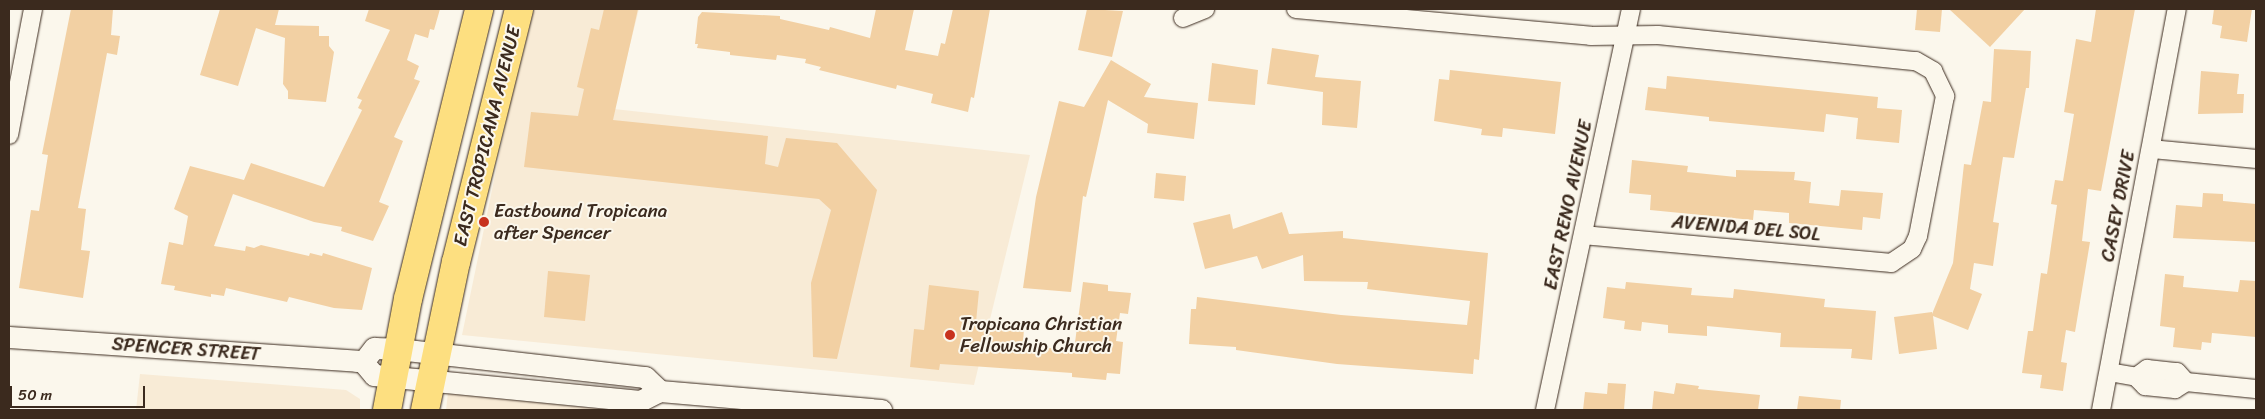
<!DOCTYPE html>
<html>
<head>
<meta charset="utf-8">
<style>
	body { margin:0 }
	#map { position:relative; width:2265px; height:419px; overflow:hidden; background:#fbf7ec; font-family:Sriracha,sans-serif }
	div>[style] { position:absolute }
	.built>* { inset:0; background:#f8ebd6 }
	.building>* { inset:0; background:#f2d0a3 }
	.roads { filter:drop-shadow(0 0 1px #3b2a1e) drop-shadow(0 0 1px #3b2a1e) }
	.minor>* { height:18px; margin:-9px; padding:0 9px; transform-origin:9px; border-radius:9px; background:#fbf7ec }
	.tertiary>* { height:21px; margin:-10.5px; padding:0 10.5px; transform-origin:10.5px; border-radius:10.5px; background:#fbf7ec }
	.primary>* { height:28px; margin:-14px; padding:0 14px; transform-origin:14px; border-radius:14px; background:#fddf80 }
	.dots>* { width:14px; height:14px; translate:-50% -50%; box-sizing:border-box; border:2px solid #fbf7ec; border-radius:50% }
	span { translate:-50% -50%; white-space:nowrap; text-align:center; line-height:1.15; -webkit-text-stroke:4px #fbf7ec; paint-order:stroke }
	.street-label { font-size:19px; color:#3b2a1e }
	.poi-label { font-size:19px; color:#3b2a1e }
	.left { translate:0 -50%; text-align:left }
	.frame { position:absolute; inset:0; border:10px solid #3b2a1e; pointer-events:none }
	.scale { position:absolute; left:10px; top:386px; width:135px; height:22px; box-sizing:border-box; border:2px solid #3b2a1e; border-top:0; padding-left:6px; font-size:15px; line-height:18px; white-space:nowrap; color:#3b2a1e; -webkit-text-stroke:4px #fbf7ec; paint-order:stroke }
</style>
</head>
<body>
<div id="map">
	<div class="built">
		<i style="clip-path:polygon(534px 9px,639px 9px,614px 109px,1030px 155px,974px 385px,462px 335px,510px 103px)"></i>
		<i style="clip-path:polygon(140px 374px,346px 390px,360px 399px,360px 410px,136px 410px)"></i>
		<i style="clip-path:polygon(448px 393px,611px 410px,446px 410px)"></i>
	</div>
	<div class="building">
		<i style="clip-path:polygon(71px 9px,113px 9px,111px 35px,120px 36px,117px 55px,107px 53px,78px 208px,86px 209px,81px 250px,90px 251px,83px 298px,19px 288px,31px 210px,39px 211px,48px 155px,42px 154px)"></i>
		<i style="clip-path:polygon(220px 9px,279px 9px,275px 25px,319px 26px,319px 36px,329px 36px,329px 46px,334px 52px,326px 102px,288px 99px,288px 91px,283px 84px,285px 38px,256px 28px,238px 86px,200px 75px)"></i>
		<i style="clip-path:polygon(369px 9px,440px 9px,434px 30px,430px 29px,428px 38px,415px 34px,407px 60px,419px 66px,414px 79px,420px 81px,394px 137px,403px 141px,379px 202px,389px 206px,373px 241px,341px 231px,342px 227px,314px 222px,233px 194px,214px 246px,245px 251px,246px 246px,254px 248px,261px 245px,309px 256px,310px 253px,322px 256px,323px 253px,372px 268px,362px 310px,334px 308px,289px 297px,287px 302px,226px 288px,224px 296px,211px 294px,211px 297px,174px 290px,175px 286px,161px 284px,169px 242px,183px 245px,188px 216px,174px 209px,190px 166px,244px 180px,251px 163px,324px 187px,362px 110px,358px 108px,362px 100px,357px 98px,390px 30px,365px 21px)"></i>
		<i style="clip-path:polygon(604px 9px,638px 9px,613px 120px,768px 136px,765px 164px,778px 167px,786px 138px,837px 143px,877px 190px,837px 359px,813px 357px,811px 283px,831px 210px,819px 199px,524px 167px,531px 112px,578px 116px,584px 89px,577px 87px,591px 28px,599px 30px)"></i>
		<i style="clip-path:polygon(876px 9px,914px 9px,905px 50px,938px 56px,941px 43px,945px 44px,953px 9px,990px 9px,974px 98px,971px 97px,968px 112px,931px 103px,933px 94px,897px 85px,896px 89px,819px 70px,821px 67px,805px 63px,806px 59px,777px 55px,776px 60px,730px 55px,730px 52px,697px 48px,698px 44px,695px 44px,698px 17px,702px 12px,780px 16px,780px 19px,829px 30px,830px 27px,870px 38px)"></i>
		<i style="clip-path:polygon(1087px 9px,1123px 11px,1112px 57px,1078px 50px)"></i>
		<i style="clip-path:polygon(1917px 9px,1942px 9px,1940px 32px,1915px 30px)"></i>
		<i style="clip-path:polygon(1949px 9px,2025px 9px,1990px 47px)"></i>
		<i style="clip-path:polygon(2096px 9px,2135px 9px,2101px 191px,2088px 189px,2082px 241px,2090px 242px,2075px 332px,2066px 330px,2061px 362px,2067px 363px,2063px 391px,2040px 388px,2042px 375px,2022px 373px,2028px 331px,2033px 331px,2041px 273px,2047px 274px,2057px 205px,2051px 204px,2055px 180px,2063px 181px,2074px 114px,2064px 112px,2076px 39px,2091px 42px)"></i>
		<i style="clip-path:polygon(2214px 9px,2252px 9px,2247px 42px,2220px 38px,2222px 26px,2212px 24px)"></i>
		<i style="clip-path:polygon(1272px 48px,1319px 55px,1315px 77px,1361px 81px,1357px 128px,1322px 125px,1323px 92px,1267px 84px)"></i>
		<i style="clip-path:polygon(1994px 49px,2031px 51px,2029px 88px,2026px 88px,2014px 158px,2003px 157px,1993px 222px,1999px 223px,1993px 266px,1974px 263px,1970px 289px,1982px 294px,1968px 330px,1933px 316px,1937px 349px,1899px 354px,1894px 317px,1932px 312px,1932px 314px,1953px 263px,1964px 164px,1971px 165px,1983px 101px,1991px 102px)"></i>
		<i style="clip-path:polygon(1111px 60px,1151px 84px,1144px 97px,1198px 103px,1194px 139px,1147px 133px,1148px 124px,1108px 100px,1086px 197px,1083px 196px,1071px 292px,1023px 288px,1036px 197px,1059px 101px,1084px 107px)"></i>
		<i style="clip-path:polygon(1212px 63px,1258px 70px,1255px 105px,1208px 101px)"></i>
		<i style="clip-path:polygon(1450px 70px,1561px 82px,1555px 134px,1503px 128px,1502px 137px,1481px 135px,1482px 129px,1434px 121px,1439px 79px,1449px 80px)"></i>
		<i style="clip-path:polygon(2201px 71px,2239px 74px,2237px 94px,2244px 94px,2243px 113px,2198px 114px)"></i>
		<i style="clip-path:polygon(1667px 76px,1878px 97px,1877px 108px,1902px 110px,1899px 143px,1856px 139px,1858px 118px,1826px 114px,1824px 132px,1709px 121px,1709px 117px,1645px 110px,1648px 87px,1666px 89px)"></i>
		<i style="clip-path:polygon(1632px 160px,1688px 166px,1687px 172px,1736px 177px,1736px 170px,1795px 172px,1794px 180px,1811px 182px,1809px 203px,1839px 206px,1841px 190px,1883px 193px,1880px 219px,1863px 217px,1862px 230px,1789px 223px,1789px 213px,1754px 210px,1753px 220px,1650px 210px,1651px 195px,1629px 193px)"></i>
		<i style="clip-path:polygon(1156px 173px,1186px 176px,1184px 201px,1154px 198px)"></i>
		<i style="clip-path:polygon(2203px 193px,2223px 194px,2223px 201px,2256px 204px,2256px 242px,2173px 238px,2176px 205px,2202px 207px)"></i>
		<i style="clip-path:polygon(1282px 212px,1289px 234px,1343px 231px,1343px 238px,1488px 253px,1479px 360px,1474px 359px,1473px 374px,1337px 364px,1236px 350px,1236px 347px,1189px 344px,1191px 309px,1196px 309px,1197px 297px,1341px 315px,1467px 325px,1470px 301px,1367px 289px,1368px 282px,1304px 281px,1303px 255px,1262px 269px,1257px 256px,1205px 269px,1193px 223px,1230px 214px,1233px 229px)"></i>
		<i style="clip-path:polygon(548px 271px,590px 275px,585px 321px,544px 317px)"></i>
		<i style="clip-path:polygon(2165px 274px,2184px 276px,2183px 287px,2238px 292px,2240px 280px,2256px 281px,2256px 337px,2212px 333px,2211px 343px,2202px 342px,2201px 350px,2173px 347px,2175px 328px,2160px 326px)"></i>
		<i style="clip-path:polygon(1083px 282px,1108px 285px,1108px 291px,1131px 293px,1128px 314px,1120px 313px,1116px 341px,1123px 342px,1120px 374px,1107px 373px,1106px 380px,1072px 377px,1072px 373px,971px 366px,940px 364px,939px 370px,910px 367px,914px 329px,924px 330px,929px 285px,979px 291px,976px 322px,1024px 326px,1023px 346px,1074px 350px)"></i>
		<i style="clip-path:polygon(1626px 282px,1692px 288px,1691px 295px,1733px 298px,1734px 289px,1825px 299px,1824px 307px,1876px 311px,1872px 360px,1851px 358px,1852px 349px,1780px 347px,1781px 333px,1707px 326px,1707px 336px,1668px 333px,1668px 325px,1642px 322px,1641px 331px,1624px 329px,1625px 321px,1603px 318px,1607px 287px,1625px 289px)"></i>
		<i style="clip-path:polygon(1608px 383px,1626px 384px,1624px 410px,1583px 410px,1585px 392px,1607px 394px)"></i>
		<i style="clip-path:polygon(1676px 383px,1699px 386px,1698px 389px,1760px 395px,1758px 410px,1652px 410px,1654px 391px,1674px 394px)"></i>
		<i style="clip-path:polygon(1799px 396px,1841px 400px,1840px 410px,1797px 410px)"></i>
	</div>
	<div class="roads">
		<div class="minor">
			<i style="left:1296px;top:9px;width:296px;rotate:5.2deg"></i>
			<i style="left:1591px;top:36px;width:67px;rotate:-0.9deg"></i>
			<i style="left:1658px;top:35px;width:259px;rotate:5.8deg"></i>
			<i style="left:1916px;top:61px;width:20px;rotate:30deg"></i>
			<i style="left:1933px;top:71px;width:28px;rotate:64deg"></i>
			<i style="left:1945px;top:96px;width:143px;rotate:100.9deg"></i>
			<i style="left:1918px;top:236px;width:14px;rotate:115deg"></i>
			<i style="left:1912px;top:249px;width:25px;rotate:146deg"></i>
			<i style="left:1891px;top:263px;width:309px;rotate:-174.8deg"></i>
			<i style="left:1183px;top:18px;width:24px;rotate:-22deg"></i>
			<i style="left:9px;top:135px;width:128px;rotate:-79.2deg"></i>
			<i style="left:2151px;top:149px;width:105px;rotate:5.4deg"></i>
			<i style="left:2109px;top:372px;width:27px;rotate:10deg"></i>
			<i style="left:2136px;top:377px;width:13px;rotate:45deg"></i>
			<i style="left:2145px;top:386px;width:30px;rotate:6deg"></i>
			<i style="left:2175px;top:389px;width:13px;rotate:-32deg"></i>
			<i style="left:2186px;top:382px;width:70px;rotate:5.7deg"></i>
			<i style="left:2136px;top:377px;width:14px;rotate:-36deg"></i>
			<i style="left:2147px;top:369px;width:30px;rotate:6deg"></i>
			<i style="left:2177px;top:372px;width:13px;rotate:48deg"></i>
			<i style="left:1545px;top:410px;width:410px;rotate:-77.9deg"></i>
			<i style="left:2101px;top:410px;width:408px;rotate:-79.3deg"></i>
		</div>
		<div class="tertiary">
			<i style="left:9px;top:337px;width:349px;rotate:3.9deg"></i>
			<i style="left:357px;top:361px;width:6px;rotate:9deg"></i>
			<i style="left:363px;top:362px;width:17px;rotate:50deg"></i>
			<i style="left:374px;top:375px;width:267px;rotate:5.6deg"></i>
			<i style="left:640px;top:401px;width:22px;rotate:-27deg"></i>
			<i style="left:660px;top:391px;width:222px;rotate:4.9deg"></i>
			<i style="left:363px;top:362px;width:18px;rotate:-52deg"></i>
			<i style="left:374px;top:348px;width:24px;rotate:2deg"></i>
			<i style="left:398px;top:349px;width:249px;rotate:6.5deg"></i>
			<i style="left:645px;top:377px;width:21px;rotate:43deg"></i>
		</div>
		<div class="primary">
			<i style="left:387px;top:410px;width:113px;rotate:-79.3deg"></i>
			<i style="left:408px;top:299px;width:299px;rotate:-76.2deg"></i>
			<i style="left:425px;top:410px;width:151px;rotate:-78.2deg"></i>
			<i style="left:456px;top:262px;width:261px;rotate:-76deg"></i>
		</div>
	</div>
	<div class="dots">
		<i style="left:484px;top:222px;background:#c8321e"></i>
		<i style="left:950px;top:335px;background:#c8321e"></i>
	</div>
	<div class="street-label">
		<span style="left:487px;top:136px;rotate:-76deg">EAST TROPICANA AVENUE</span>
		<span style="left:1568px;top:205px;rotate:-78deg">EAST RENO AVENUE</span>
		<span style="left:2118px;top:206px;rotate:-79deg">CASEY DRIVE</span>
		<span style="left:1746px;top:228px;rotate:5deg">AVENIDA DEL SOL</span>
		<span style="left:186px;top:349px;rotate:4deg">SPENCER STREET</span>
	</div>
	<div class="poi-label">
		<span class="left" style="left:494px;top:222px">Eastbound Tropicana<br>after Spencer</span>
		<span class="left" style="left:960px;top:335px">Tropicana Christian<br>Fellowship Church</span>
	</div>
	<div class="frame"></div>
	<div class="scale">50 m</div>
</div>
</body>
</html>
